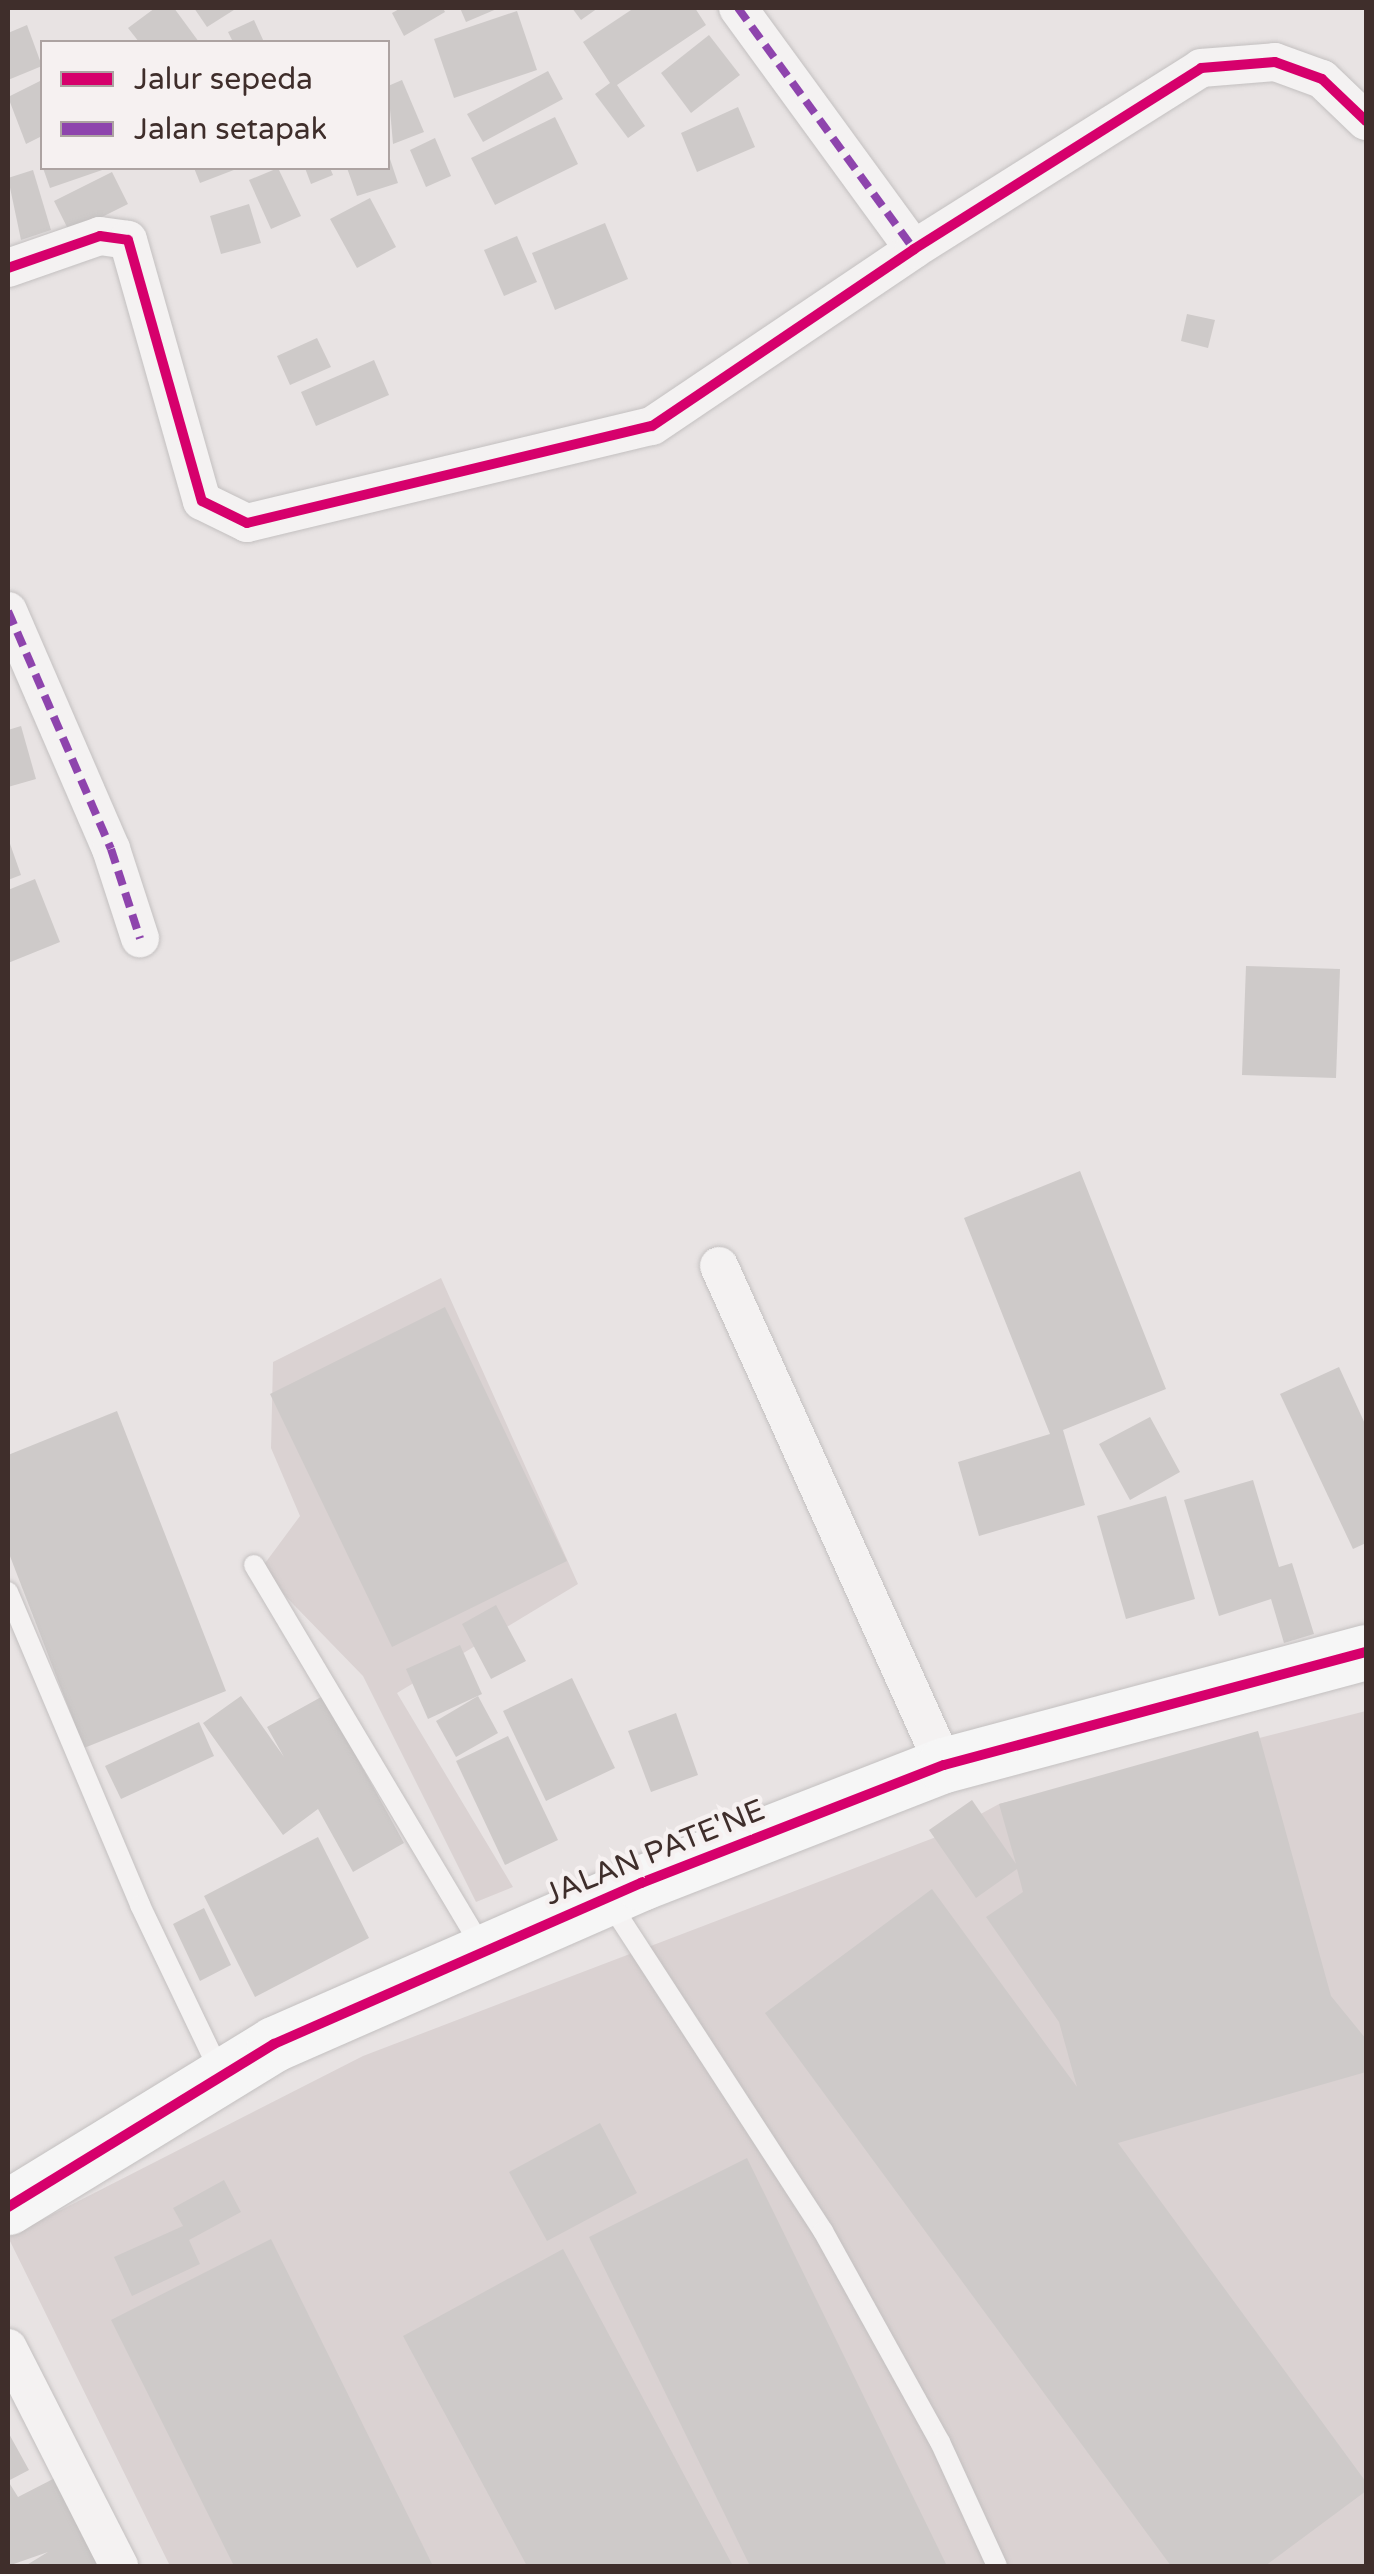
<!DOCTYPE html>
<html>
<head>
<meta charset="utf-8">
<style>
	body { margin:0 }
	#map { position:relative; width:1374px; height:2574px; overflow:hidden; background:#e8e3e3; font-family:"Varela Round",sans-serif }
	div>[style] { position:absolute }
	.built>* { inset:0; background:#dad2d2 }
	.building>* { inset:0; background:#cecac9 }
	.roads { filter:drop-shadow(0 0 2px #c3c0c0) drop-shadow(0 0 2px #c3c0c0) }
	.lane>* { height:20px; margin:-10px; padding:0 10px; transform-origin:10px; border-radius:10px; background:#f4f2f2 }
	.street>* { height:38px; margin:-19px; padding:0 19px; transform-origin:19px; border-radius:19px; background:#f4f2f2 }
	.secondary>* { height:55px; margin:-27.5px; padding:0 27.5px; transform-origin:27.5px; border-radius:27.5px; background:#f6f6f6 }
	.quiet>* { height:8px; margin-top:-4px; transform-origin:0; background:repeating-linear-gradient(90deg,#8e44ad 0 15px,transparent 0 23px) }
	.cycleway>* { height:10px; margin:-5px; padding:0 5px; transform-origin:5px; border-radius:5px; background:#d6006c }
	span { translate:-50% -50%; white-space:nowrap; text-align:center; line-height:1.15; -webkit-text-stroke:9px #f6f1f1; paint-order:stroke }
	.street-label { font-size:30px; color:#3f2e2b }
	.frame { position:absolute; inset:0; border:10px solid #3f2e2b; pointer-events:none }
	.legend { position:absolute; left:40px; top:40px; width:350px; height:130px; box-sizing:border-box; background:#f6f1f1; border:2px solid #ada3a2; margin:0; padding:12px 18px; list-style:none; font-size:30px; color:#3f2e2b }
	.legend li { display:flex; align-items:center; gap:20px; height:50px }
	.legend b { width:50px; border:2px solid #ada3a2 }
</style>
</head>
<body>
<div id="map">
	<div class="built">
		<i style="clip-path:polygon(441px 1278px,578px 1584px,397px 1693px,513px 1887px,476px 1902px,363px 1676px,260px 1570px,300px 1516px,271px 1448px,273px 1362px)"></i>
		<i style="clip-path:polygon(1366px 1711px,1366px 2565px,170px 2566px,8px 2237px,363px 2056px,944px 1834px,999px 1804px)"></i>
	</div>
	<div class="building">
		<i style="clip-path:polygon(155px 8px,174px 8px,199px 42px,139px 42px,128px 28px)"></i>
		<i style="clip-path:polygon(194px 8px,237px 8px,207px 27px)"></i>
		<i style="clip-path:polygon(401px 8px,443px 8px,445px 12px,404px 36px,392px 13px)"></i>
		<i style="clip-path:polygon(460px 8px,499px 8px,466px 22px)"></i>
		<i style="clip-path:polygon(572px 8px,598px 8px,581px 20px)"></i>
		<i style="clip-path:polygon(634px 8px,695px 8px,706px 25px,617px 85px,645px 126px,628px 138px,595px 94px,610px 83px,583px 42px)"></i>
		<i style="clip-path:polygon(517px 11px,537px 70px,454px 98px,434px 39px)"></i>
		<i style="clip-path:polygon(254px 20px,264px 42px,233px 42px,228px 32px)"></i>
		<i style="clip-path:polygon(27px 25px,42px 66px,8px 80px,8px 33px)"></i>
		<i style="clip-path:polygon(709px 35px,740px 75px,691px 113px,661px 73px)"></i>
		<i style="clip-path:polygon(548px 71px,563px 99px,483px 142px,467px 114px)"></i>
		<i style="clip-path:polygon(42px 80px,42px 136px,26px 144px,8px 97px)"></i>
		<i style="clip-path:polygon(402px 80px,424px 132px,393px 144px,388px 86px)"></i>
		<i style="clip-path:polygon(738px 107px,755px 147px,697px 172px,681px 133px)"></i>
		<i style="clip-path:polygon(555px 117px,578px 164px,495px 205px,471px 158px)"></i>
		<i style="clip-path:polygon(435px 138px,451px 176px,426px 187px,410px 150px)"></i>
		<i style="clip-path:polygon(388px 153px,398px 183px,357px 196px,347px 168px,388px 168px)"></i>
		<i style="clip-path:polygon(43px 168px,108px 168px,50px 188px)"></i>
		<i style="clip-path:polygon(194px 168px,239px 168px,200px 183px)"></i>
		<i style="clip-path:polygon(278px 168px,301px 216px,271px 229px,249px 180px)"></i>
		<i style="clip-path:polygon(305px 168px,330px 168px,333px 175px,311px 184px)"></i>
		<i style="clip-path:polygon(33px 170px,51px 230px,21px 240px,8px 178px)"></i>
		<i style="clip-path:polygon(112px 172px,128px 204px,70px 233px,54px 201px)"></i>
		<i style="clip-path:polygon(370px 198px,396px 247px,357px 268px,330px 219px)"></i>
		<i style="clip-path:polygon(249px 204px,261px 243px,221px 254px,210px 216px)"></i>
		<i style="clip-path:polygon(605px 223px,628px 279px,555px 310px,532px 253px)"></i>
		<i style="clip-path:polygon(517px 236px,537px 282px,504px 296px,484px 250px)"></i>
		<i style="clip-path:polygon(1187px 314px,1215px 320px,1208px 348px,1181px 341px)"></i>
		<i style="clip-path:polygon(317px 338px,331px 367px,290px 385px,277px 356px)"></i>
		<i style="clip-path:polygon(374px 360px,389px 395px,316px 426px,301px 392px)"></i>
		<i style="clip-path:polygon(21px 726px,36px 779px,8px 787px,8px 730px)"></i>
		<i style="clip-path:polygon(8px 838px,21px 875px,8px 880px)"></i>
		<i style="clip-path:polygon(35px 879px,60px 942px,8px 963px,8px 890px)"></i>
		<i style="clip-path:polygon(1246px 966px,1340px 969px,1336px 1078px,1242px 1075px)"></i>
		<i style="clip-path:polygon(1080px 1171px,1166px 1389px,1063px 1430px,1085px 1505px,979px 1536px,958px 1462px,1050px 1434px,964px 1218px)"></i>
		<i style="clip-path:polygon(445px 1307px,567px 1561px,392px 1647px,270px 1394px)"></i>
		<i style="clip-path:polygon(1339px 1367px,1366px 1426px,1366px 1543px,1353px 1549px,1280px 1394px)"></i>
		<i style="clip-path:polygon(117px 1411px,226px 1691px,84px 1748px,8px 1551px,8px 1455px)"></i>
		<i style="clip-path:polygon(1150px 1417px,1180px 1472px,1130px 1500px,1099px 1444px)"></i>
		<i style="clip-path:polygon(1253px 1480px,1279px 1567px,1292px 1563px,1314px 1634px,1284px 1643px,1271px 1599px,1219px 1616px,1184px 1500px)"></i>
		<i style="clip-path:polygon(1166px 1496px,1195px 1599px,1126px 1619px,1097px 1516px)"></i>
		<i style="clip-path:polygon(496px 1605px,526px 1661px,491px 1679px,462px 1624px)"></i>
		<i style="clip-path:polygon(460px 1645px,482px 1694px,428px 1719px,406px 1669px)"></i>
		<i style="clip-path:polygon(572px 1678px,615px 1768px,546px 1801px,503px 1711px)"></i>
		<i style="clip-path:polygon(241px 1696px,284px 1757px,267px 1727px,323px 1696px,404px 1843px,353px 1872px,318px 1809px,283px 1835px,203px 1723px)"></i>
		<i style="clip-path:polygon(478px 1696px,498px 1733px,456px 1757px,436px 1721px)"></i>
		<i style="clip-path:polygon(676px 1713px,698px 1775px,651px 1792px,628px 1731px)"></i>
		<i style="clip-path:polygon(199px 1722px,214px 1756px,121px 1799px,105px 1766px)"></i>
		<i style="clip-path:polygon(1258px 1731px,1331px 1996px,1366px 2039px,1366px 2072px,1118px 2143px,1366px 2482px,1366px 2491px,1265px 2566px,1171px 2566px,765px 2013px,932px 1889px,1077px 2087px,1059px 2022px,986px 1917px,1023px 1892px,1017px 1869px,976px 1898px,929px 1830px,972px 1800px,1016px 1864px,999px 1804px)"></i>
		<i style="clip-path:polygon(508px 1736px,558px 1840px,505px 1865px,456px 1761px)"></i>
		<i style="clip-path:polygon(318px 1837px,369px 1938px,255px 1997px,204px 1896px)"></i>
		<i style="clip-path:polygon(204px 1908px,231px 1965px,200px 1981px,173px 1924px)"></i>
		<i style="clip-path:polygon(600px 2123px,637px 2193px,547px 2241px,509px 2172px)"></i>
		<i style="clip-path:polygon(747px 2158px,947px 2566px,750px 2566px,589px 2237px)"></i>
		<i style="clip-path:polygon(224px 2180px,241px 2212px,189px 2240px,200px 2264px,132px 2296px,114px 2257px,183px 2226px,173px 2208px)"></i>
		<i style="clip-path:polygon(271px 2239px,433px 2566px,234px 2566px,111px 2320px)"></i>
		<i style="clip-path:polygon(563px 2249px,733px 2566px,527px 2566px,403px 2336px)"></i>
		<i style="clip-path:polygon(8px 2432px,29px 2470px,8px 2481px,18px 2497px,55px 2478px,103px 2566px,25px 2566px,48px 2552px,8px 2566px)"></i>
	</div>
	<div class="roads">
		<div class="lane">
			<i style="left:254px;top:1565px;width:447px;rotate:59.2deg"></i>
			<i style="left:8px;top:1592px;width:340px;rotate:67.1deg"></i>
			<i style="left:140px;top:1905px;width:187px;rotate:64.4deg"></i>
			<i style="left:608px;top:1900px;width:395px;rotate:57deg"></i>
			<i style="left:823px;top:2231px;width:241px;rotate:61deg"></i>
			<i style="left:940px;top:2442px;width:136px;rotate:65.3deg"></i>
		</div>
		<div class="street">
			<i style="left:738px;top:8px;width:298px;rotate:53.9deg"></i>
			<i style="left:8px;top:268px;width:97px;rotate:-19.2deg"></i>
			<i style="left:100px;top:236px;width:28px;rotate:8deg"></i>
			<i style="left:128px;top:240px;width:271px;rotate:74.2deg"></i>
			<i style="left:202px;top:501px;width:50px;rotate:26.1deg"></i>
			<i style="left:247px;top:523px;width:416px;rotate:-13.5deg"></i>
			<i style="left:652px;top:426px;width:316px;rotate:-34deg"></i>
			<i style="left:914px;top:249px;width:339px;rotate:-32.2deg"></i>
			<i style="left:1201px;top:68px;width:74px;rotate:-4.6deg"></i>
			<i style="left:1275px;top:62px;width:50px;rotate:19.9deg"></i>
			<i style="left:1322px;top:79px;width:61px;rotate:43.7deg"></i>
			<i style="left:8px;top:611px;width:259px;rotate:66.6deg"></i>
			<i style="left:111px;top:849px;width:94px;rotate:72deg"></i>
			<i style="left:719px;top:1266px;width:547px;rotate:65.73deg"></i>
			<i style="left:8px;top:2348px;width:245px;rotate:63deg"></i>
		</div>
		<div class="secondary">
			<i style="left:8px;top:2207px;width:312px;rotate:-31.5deg"></i>
			<i style="left:274px;top:2044px;width:401px;rotate:-23.7deg"></i>
			<i style="left:641px;top:1883px;width:325px;rotate:-21.3deg"></i>
			<i style="left:944px;top:1765px;width:437px;rotate:-15deg"></i>
		</div>
	</div>
	<div class="quiet">
		<i style="left:738px;top:8px;width:298px;rotate:53.9deg"></i>
		<i style="left:8px;top:611px;width:259px;rotate:66.6deg"></i>
		<i style="left:111px;top:849px;width:94px;rotate:72deg"></i>
	</div>
	<div class="cycleway">
		<i style="left:8px;top:268px;width:97px;rotate:-19.2deg"></i>
		<i style="left:100px;top:236px;width:28px;rotate:8deg"></i>
		<i style="left:128px;top:240px;width:271px;rotate:74.2deg"></i>
		<i style="left:202px;top:501px;width:50px;rotate:26.1deg"></i>
		<i style="left:247px;top:523px;width:416px;rotate:-13.5deg"></i>
		<i style="left:652px;top:426px;width:316px;rotate:-34deg"></i>
		<i style="left:914px;top:249px;width:339px;rotate:-32.2deg"></i>
		<i style="left:1201px;top:68px;width:74px;rotate:-4.6deg"></i>
		<i style="left:1275px;top:62px;width:50px;rotate:19.9deg"></i>
		<i style="left:1322px;top:79px;width:61px;rotate:43.7deg"></i>
		<i style="left:8px;top:2207px;width:312px;rotate:-31.5deg"></i>
		<i style="left:274px;top:2044px;width:401px;rotate:-23.7deg"></i>
		<i style="left:641px;top:1883px;width:325px;rotate:-21.3deg"></i>
		<i style="left:944px;top:1765px;width:437px;rotate:-15deg"></i>
	</div>
	<div class="street-label">
		<span style="left:655px;top:1853px;rotate:-22deg">JALAN PATE'NE</span>
	</div>
	<div class="frame"></div>
	<ul class="legend">
	<li><b style="height:12px;background:#d6006c"></b>Jalur sepeda</li>
	<li><b style="height:12px;background:#8e44ad"></b>Jalan setapak</li>
	</ul>
</div>
</body>
</html>
